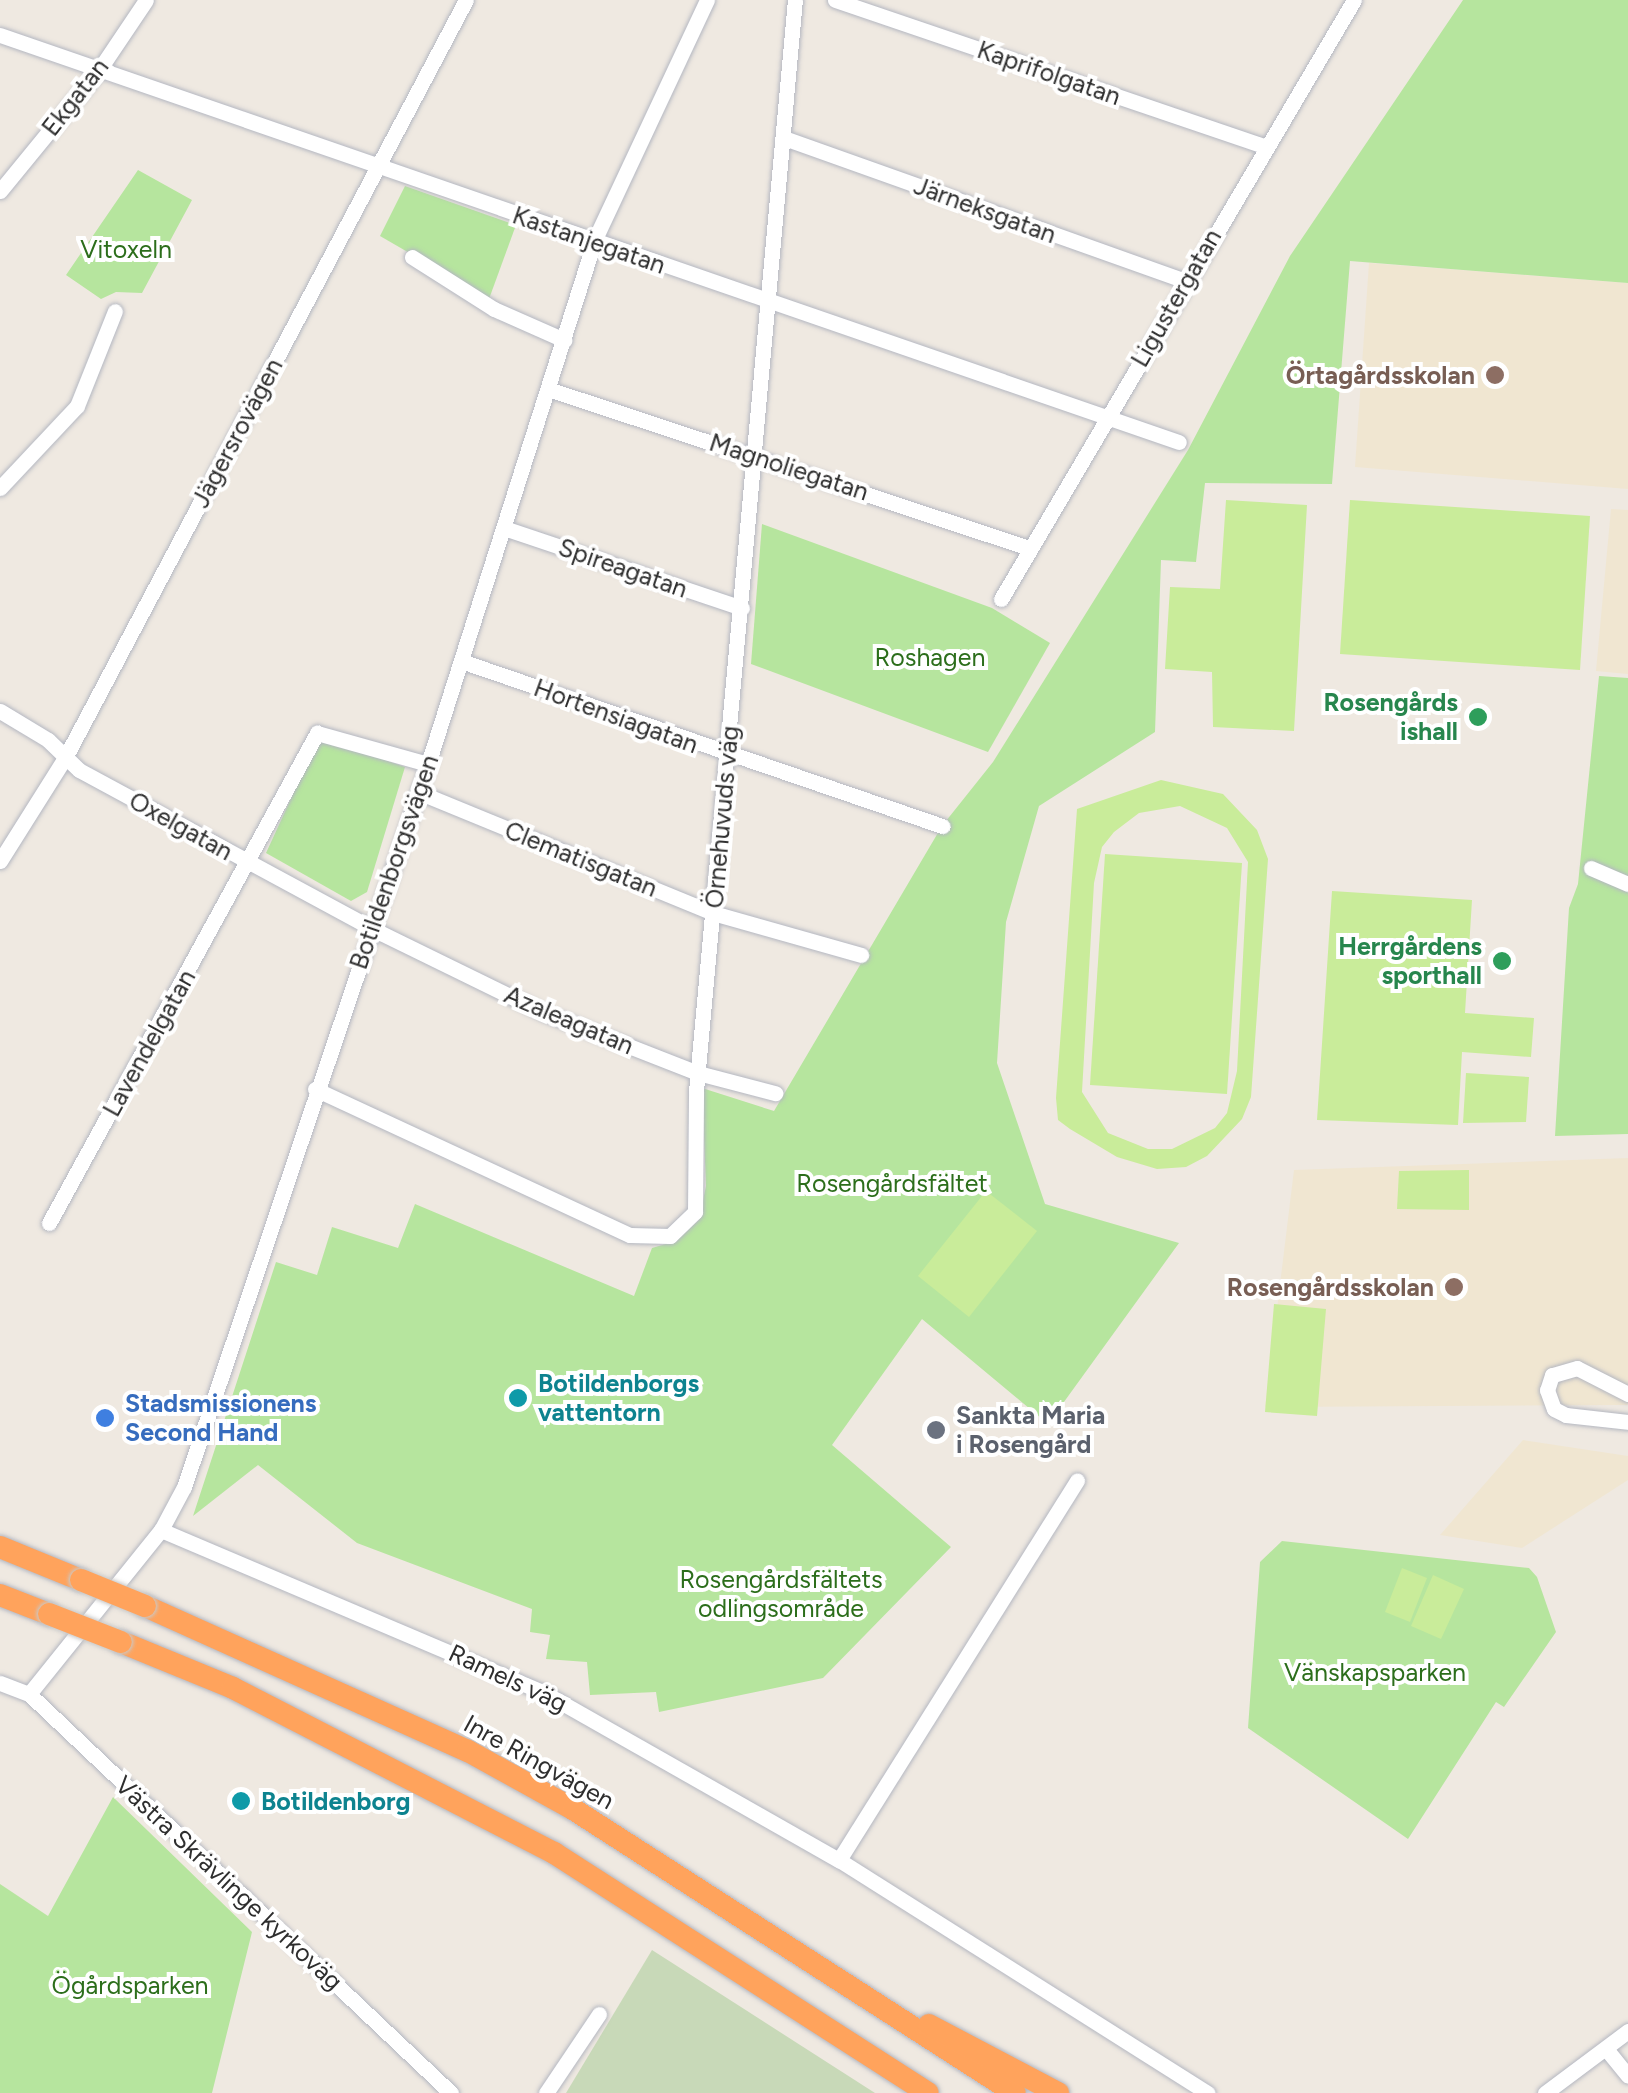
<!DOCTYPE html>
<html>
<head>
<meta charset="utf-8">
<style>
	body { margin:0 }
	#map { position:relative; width:1628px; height:2093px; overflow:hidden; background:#efe9e1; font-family:Figtree,sans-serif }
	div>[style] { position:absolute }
	.education>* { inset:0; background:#f0e6d1 }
	.green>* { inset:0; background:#b6e59e }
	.cemetery>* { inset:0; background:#c8d9b8 }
	.pitch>* { inset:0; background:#c9ec9a }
	.roads { filter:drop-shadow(0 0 2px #b4b7c1) drop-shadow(0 0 2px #b4b7c1) }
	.minor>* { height:15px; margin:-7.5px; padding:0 7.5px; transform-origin:7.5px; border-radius:7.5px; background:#fff }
	.highway>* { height:22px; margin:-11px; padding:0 11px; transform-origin:11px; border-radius:11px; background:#ffa35c }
	.bridges { filter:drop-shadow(0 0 2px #c9c9c9) drop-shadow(0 0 2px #c9c9c9) }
	.highway-bridge>* { height:22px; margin:-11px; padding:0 11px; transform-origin:11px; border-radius:11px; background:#ffa35c }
	.dots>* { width:28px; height:28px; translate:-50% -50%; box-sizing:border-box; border:5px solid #fff; border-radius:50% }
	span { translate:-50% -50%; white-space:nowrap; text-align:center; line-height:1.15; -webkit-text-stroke:8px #fff; paint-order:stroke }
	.street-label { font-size:25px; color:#2e2e2e }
	.park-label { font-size:25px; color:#2c6e1b }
	.education-label { font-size:25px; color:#785e54; font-weight:700 }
	.right { translate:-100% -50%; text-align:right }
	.leisure-label { font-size:25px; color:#27864d; font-weight:700 }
	.culture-label { font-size:25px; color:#0d838f; font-weight:700 }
	.left { translate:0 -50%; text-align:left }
	.shop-label { font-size:25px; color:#366cbe; font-weight:700 }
	.worship-label { font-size:25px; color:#5b616d; font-weight:700 }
</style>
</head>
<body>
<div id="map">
	<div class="education">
		<i style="clip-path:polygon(1369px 263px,1628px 283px,1628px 489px,1355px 467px)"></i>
		<i style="clip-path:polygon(1611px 509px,1628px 510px,1628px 674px,1596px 671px)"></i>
		<i style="clip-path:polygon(1628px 1158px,1628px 1405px,1265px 1407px,1294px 1170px)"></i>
		<i style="clip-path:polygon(1523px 1440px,1628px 1456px,1628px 1480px,1522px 1548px,1440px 1535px)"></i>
	</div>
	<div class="green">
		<i style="clip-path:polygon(1463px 0,1628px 0,1628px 283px,1350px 261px,1332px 484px,1205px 483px,1196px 562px,1161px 560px,1155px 732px,1039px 806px,1006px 922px,997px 1063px,1045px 1204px,1179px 1243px,1048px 1424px,922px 1319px,832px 1445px,951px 1547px,823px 1678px,659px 1712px,656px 1692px,590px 1695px,587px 1662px,546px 1659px,550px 1635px,530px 1632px,532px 1609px,357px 1543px,258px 1465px,193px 1516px,276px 1262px,317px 1275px,332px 1227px,398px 1248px,415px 1204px,634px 1296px,652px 1248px,676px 1241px,699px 1220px,706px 1186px,702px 1088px,774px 1111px,942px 826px,993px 762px,1188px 450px,1290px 256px)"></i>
		<i style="clip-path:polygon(138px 170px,192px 200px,142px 293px,116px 292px,101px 299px,66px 275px)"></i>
		<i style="clip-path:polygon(405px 186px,516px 225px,489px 299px,380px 236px)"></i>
		<i style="clip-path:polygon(762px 524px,992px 608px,1050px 643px,988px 752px,751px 664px)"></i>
		<i style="clip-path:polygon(1599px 676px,1628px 678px,1628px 1134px,1555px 1136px,1569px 908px,1578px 884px)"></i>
		<i style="clip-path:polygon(326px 739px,405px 767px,367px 892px,351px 901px,266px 853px,316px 744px)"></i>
		<i style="clip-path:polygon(1282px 1541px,1529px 1568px,1537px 1577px,1556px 1632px,1504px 1707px,1496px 1702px,1408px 1839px,1248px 1728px,1260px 1562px)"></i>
		<i style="clip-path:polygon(113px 1797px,252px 1932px,212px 2093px,0 2093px,0 1884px,48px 1916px)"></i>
	</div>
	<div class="cemetery">
		<i style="clip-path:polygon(652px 1950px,875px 2093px,566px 2093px)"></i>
	</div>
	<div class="pitch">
		<i style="clip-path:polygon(1226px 500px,1307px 505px,1294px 731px,1213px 727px,1212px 672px,1165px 669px,1170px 587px,1220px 589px)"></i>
		<i style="clip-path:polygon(1350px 500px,1590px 516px,1580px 670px,1340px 654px)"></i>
		<i style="clip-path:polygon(evenodd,1161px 780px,1223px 794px,1257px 830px,1268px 859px,1251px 1097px,1242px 1119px,1207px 1156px,1186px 1167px,1157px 1169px,1117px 1157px,1070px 1129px,1058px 1120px,1056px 1098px,1077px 809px,1161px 780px,1180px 806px,1227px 828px,1248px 862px,1237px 1071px,1227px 1113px,1215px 1128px,1172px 1149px,1148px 1149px,1108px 1133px,1082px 1092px,1094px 883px,1102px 847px,1114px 832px,1139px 813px,1180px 806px)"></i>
		<i style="clip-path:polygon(1105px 854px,1242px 863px,1227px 1094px,1090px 1085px)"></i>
		<i style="clip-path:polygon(1332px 891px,1472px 900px,1465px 1013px,1534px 1018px,1531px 1057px,1462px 1052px,1458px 1125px,1317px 1120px)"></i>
		<i style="clip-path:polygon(1466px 1073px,1529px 1077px,1526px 1122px,1463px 1123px)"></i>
		<i style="clip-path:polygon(1469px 1170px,1469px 1210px,1397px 1209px,1399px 1171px)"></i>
		<i style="clip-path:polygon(986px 1191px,1037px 1231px,969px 1317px,918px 1276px)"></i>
		<i style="clip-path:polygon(1274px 1304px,1326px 1309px,1317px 1416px,1265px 1412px)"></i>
		<i style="clip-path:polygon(1402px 1568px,1427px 1578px,1410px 1622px,1385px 1612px)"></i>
		<i style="clip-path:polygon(1433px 1575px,1464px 1589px,1441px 1639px,1411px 1626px)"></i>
	</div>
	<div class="roads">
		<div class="minor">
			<i style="left:835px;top:0;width:453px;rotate:18.8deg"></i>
			<i style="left:0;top:35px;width:1247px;rotate:19.05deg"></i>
			<i style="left:784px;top:138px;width:427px;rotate:19.6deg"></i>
			<i style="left:0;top:191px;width:156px;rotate:-50.7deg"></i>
			<i style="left:99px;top:70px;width:84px;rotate:-56.1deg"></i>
			<i style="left:412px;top:257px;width:97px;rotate:32.4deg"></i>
			<i style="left:494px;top:309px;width:77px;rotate:23.9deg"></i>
			<i style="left:548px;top:389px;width:507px;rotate:18.29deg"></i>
			<i style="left:0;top:488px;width:112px;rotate:-46.8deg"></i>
			<i style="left:77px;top:406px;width:102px;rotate:-68.2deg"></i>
			<i style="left:504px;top:528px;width:251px;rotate:18.6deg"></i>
			<i style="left:1001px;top:599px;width:695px;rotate:-59.49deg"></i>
			<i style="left:461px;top:661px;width:509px;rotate:18.93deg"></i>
			<i style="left:0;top:711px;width:56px;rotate:31.1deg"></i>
			<i style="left:48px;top:740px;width:43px;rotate:44.1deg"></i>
			<i style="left:79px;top:770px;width:343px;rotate:28.4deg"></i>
			<i style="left:381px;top:933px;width:179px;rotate:26.1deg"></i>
			<i style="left:542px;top:1012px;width:168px;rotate:21.4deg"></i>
			<i style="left:698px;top:1073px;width:80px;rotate:14.6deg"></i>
			<i style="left:418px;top:792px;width:319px;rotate:22.3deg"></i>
			<i style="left:713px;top:913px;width:154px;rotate:15.8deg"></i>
			<i style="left:0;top:861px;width:124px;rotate:-57.8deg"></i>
			<i style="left:66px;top:756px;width:855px;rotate:-62.12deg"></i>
			<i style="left:1591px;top:868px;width:40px;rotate:23.4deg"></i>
			<i style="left:315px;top:1089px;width:347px;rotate:24.9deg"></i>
			<i style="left:630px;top:1235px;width:40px;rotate:1.4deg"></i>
			<i style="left:670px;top:1236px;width:35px;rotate:-44deg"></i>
			<i style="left:695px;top:1212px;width:121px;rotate:-89.5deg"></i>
			<i style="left:696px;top:1091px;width:1095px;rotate:-84.82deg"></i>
			<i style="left:49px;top:1223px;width:559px;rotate:-61.32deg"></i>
			<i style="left:317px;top:733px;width:115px;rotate:15.6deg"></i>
			<i style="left:1628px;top:1394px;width:57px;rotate:-153deg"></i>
			<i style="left:1577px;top:1368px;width:26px;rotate:164deg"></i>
			<i style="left:1552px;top:1375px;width:16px;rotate:108deg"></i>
			<i style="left:1547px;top:1390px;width:20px;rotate:70deg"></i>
			<i style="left:1554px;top:1409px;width:13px;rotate:27deg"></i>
			<i style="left:1566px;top:1415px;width:62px;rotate:6.4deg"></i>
			<i style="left:161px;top:1530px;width:413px;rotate:23deg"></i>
			<i style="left:541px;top:1691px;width:343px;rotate:29.6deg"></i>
			<i style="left:839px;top:1860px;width:436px;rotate:32.3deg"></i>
			<i style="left:0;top:1683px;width:31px;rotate:21deg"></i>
			<i style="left:29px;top:1694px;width:581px;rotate:43.4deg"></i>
			<i style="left:29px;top:1694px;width:211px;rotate:-51.2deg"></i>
			<i style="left:161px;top:1530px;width:49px;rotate:-61.9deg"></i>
			<i style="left:184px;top:1487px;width:763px;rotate:-71.35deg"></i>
			<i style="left:428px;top:764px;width:551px;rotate:-72.35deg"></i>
			<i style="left:595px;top:239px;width:264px;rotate:-64.9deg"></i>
			<i style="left:839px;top:1860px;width:448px;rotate:-57.9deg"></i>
			<i style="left:1607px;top:2050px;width:33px;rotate:51deg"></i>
			<i style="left:546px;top:2093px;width:95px;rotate:-56.1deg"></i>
			<i style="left:1545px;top:2093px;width:104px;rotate:-36.8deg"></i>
		</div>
		<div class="highway">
			<i style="left:0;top:1547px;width:87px;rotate:22.2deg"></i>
			<i style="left:0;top:1595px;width:53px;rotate:21.2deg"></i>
			<i style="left:145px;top:1606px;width:354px;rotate:24.2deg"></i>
			<i style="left:468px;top:1751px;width:120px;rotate:28.9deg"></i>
			<i style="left:573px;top:1809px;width:525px;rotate:32.72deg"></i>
			<i style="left:121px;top:1642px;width:121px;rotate:22.3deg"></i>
			<i style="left:233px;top:1688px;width:361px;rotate:27.2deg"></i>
			<i style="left:554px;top:1853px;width:444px;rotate:32.7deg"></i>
			<i style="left:929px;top:2025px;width:146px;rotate:27.8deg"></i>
		</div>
	</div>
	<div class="bridges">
		<div class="highway-bridge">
			<i style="left:81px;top:1580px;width:69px;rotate:22.1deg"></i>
			<i style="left:49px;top:1614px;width:77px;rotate:21.3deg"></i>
		</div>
	</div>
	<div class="dots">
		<i style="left:1495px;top:375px;background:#8d6e63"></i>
		<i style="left:1478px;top:717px;background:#2e9e5b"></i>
		<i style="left:1502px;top:961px;background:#2e9e5b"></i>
		<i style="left:1454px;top:1287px;background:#8d6e63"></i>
		<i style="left:518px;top:1398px;background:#0f9aa8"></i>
		<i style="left:105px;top:1418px;background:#3f7fe0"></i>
		<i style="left:936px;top:1430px;background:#6b7280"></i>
		<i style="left:241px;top:1801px;background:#0f9aa8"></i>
	</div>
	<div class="street-label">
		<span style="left:1049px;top:73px;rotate:19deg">Kaprifolgatan</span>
		<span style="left:75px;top:97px;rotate:-52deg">Ekgatan</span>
		<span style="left:985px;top:210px;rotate:20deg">Järneksgatan</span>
		<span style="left:589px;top:240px;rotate:19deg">Kastanjegatan</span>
		<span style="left:1176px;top:298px;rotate:-60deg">Ligustergatan</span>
		<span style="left:237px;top:433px;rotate:-62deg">Jägersrovägen</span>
		<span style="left:789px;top:467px;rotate:18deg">Magnoliegatan</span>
		<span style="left:623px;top:568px;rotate:19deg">Spireagatan</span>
		<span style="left:616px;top:716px;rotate:20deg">Hortensiagatan</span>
		<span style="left:722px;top:817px;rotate:-85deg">Örnehuvuds väg</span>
		<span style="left:181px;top:826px;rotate:29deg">Oxelgatan</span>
		<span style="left:581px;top:859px;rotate:22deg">Clematisgatan</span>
		<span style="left:394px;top:862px;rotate:-71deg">Botildenborgsvägen</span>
		<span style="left:569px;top:1020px;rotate:23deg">Azaleagatan</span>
		<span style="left:149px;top:1043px;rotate:-61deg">Lavendelgatan</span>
		<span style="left:508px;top:1678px;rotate:25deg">Ramels väg</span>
		<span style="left:539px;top:1762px;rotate:29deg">Inre Ringvägen</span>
		<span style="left:229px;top:1883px;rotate:43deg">Västra Skrävlinge kyrkoväg</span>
	</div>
	<div class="park-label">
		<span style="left:126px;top:249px">Vitoxeln</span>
		<span style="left:930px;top:657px">Roshagen</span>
		<span style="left:892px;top:1183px">Rosengårdsfältet</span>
		<span style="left:781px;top:1594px">Rosengårdsfältets<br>odlingsområde</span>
		<span style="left:1375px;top:1672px">Vänskapsparken</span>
		<span style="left:130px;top:1985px">Ögårdsparken</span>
	</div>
	<div class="education-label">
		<span class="right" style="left:1475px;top:375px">Örtagårdsskolan</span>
		<span class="right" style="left:1434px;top:1287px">Rosengårdsskolan</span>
	</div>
	<div class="leisure-label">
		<span class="right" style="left:1458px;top:717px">Rosengårds<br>ishall</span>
		<span class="right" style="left:1482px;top:961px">Herrgårdens<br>sporthall</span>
	</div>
	<div class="culture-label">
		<span class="left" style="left:538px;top:1398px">Botildenborgs<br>vattentorn</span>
		<span class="left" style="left:261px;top:1801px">Botildenborg</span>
	</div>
	<div class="shop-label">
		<span class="left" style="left:125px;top:1418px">Stadsmissionens<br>Second Hand</span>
	</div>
	<div class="worship-label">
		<span class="left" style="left:956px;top:1430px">Sankta Maria<br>i Rosengård</span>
	</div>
</div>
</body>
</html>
